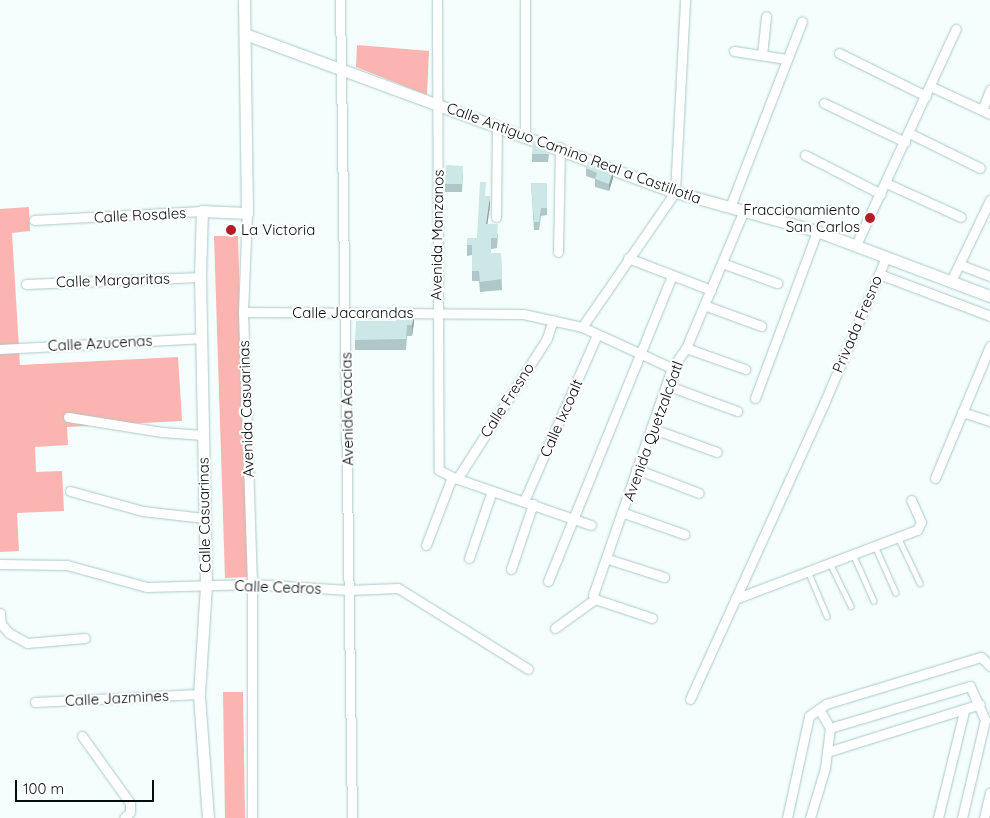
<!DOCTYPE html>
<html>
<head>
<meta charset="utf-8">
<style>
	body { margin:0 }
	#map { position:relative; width:990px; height:818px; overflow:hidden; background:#f3fefd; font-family:Quicksand,sans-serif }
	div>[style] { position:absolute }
	.green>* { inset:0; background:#fbb4af }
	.roads { filter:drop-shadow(0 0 1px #acc8c6) drop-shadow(0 0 1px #acc8c6) }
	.lane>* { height:4.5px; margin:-2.25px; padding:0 2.25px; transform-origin:2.25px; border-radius:2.25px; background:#fff }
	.street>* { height:9px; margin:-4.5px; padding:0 4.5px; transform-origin:4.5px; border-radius:4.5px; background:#fff }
	.secondary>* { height:11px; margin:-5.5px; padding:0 5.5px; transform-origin:5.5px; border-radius:5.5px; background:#fff }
	.wall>* { inset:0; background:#afc7c6 }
	.shaded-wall>* { inset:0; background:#8ea2a1 }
	.building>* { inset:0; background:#cbe7e6 }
	.dots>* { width:14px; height:14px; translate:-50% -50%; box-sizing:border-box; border:2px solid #fff; border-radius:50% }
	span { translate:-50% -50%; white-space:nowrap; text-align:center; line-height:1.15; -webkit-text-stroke:4.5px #fff; paint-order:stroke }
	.street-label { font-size:15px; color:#050d0d }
	.poi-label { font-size:15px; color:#050d0d }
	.right { translate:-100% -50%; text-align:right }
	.left { translate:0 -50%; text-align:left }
	.scale { position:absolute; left:15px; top:780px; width:139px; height:22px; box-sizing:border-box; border:2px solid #050d0d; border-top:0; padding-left:6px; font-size:15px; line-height:18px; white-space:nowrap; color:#050d0d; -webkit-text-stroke:4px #fff; paint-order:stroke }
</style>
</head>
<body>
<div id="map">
	<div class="green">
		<i style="clip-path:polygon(357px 45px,429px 51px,427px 95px,356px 67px)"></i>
		<i style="clip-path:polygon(29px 207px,30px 231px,12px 233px,20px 365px,178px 357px,182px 421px,67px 427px,68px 445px,35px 447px,36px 472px,62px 471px,64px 511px,17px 513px,19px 551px,0 552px,0 209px)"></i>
		<i style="clip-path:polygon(214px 236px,238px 236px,248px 577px,225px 578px)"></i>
		<i style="clip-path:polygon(223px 692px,243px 692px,245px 818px,225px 818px)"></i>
	</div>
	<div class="roads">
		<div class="lane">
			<i style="left:898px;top:537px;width:51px;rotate:64.4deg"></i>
			<i style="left:875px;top:546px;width:51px;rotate:65.9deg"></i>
			<i style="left:853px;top:554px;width:51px;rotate:65.9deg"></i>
			<i style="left:830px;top:563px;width:48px;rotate:64deg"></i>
			<i style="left:808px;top:571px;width:49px;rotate:67.1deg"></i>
		</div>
		<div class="street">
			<i style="left:340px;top:0;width:818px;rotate:89.16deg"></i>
			<i style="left:437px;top:0;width:470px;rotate:89.8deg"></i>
			<i style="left:439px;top:470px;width:15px;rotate:28deg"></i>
			<i style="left:452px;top:477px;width:147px;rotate:19.1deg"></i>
			<i style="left:734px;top:51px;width:53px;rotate:8.7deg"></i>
			<i style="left:839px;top:53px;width:97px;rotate:26.3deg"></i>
			<i style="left:762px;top:55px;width:39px;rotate:-84deg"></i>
			<i style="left:930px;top:86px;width:66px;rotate:25deg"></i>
			<i style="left:824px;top:103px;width:90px;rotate:25.7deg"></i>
			<i style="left:982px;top:110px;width:22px;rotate:-68deg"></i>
			<i style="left:909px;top:133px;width:79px;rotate:26.2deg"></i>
			<i style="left:525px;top:136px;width:136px;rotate:-90deg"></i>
			<i style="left:805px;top:155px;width:85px;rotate:27.2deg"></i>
			<i style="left:886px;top:183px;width:82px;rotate:24.4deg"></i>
			<i style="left:730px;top:207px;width:199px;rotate:-68.8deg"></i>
			<i style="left:247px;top:213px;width:99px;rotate:92.3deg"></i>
			<i style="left:243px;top:312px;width:272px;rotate:88.1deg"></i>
			<i style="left:252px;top:584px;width:234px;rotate:90deg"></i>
			<i style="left:496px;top:217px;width:91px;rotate:-89.4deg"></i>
			<i style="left:34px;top:220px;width:168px;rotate:-3.1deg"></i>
			<i style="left:856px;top:245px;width:238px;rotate:-65.2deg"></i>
			<i style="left:558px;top:252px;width:105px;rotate:-88.9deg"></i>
			<i style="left:628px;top:258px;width:89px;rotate:21.1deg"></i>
			<i style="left:722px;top:263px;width:59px;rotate:20deg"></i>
			<i style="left:961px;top:265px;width:31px;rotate:21deg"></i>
			<i style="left:879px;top:274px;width:119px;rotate:20.7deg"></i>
			<i style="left:951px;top:281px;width:90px;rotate:-64.3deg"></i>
			<i style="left:26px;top:284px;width:174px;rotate:-2.3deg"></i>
			<i style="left:704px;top:305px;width:61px;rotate:20.2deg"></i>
			<i style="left:243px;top:312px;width:280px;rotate:0.4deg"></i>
			<i style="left:523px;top:314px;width:60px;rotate:12.4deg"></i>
			<i style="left:582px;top:327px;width:99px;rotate:24.5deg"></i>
			<i style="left:582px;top:327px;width:164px;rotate:-55.4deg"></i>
			<i style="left:675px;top:192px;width:192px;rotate:-87deg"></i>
			<i style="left:686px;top:348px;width:63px;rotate:19.6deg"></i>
			<i style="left:0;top:349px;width:201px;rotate:-3.1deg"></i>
			<i style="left:666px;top:385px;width:76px;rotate:20.1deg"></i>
			<i style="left:755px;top:398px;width:178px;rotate:-69.6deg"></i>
			<i style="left:962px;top:412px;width:29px;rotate:18deg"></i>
			<i style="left:68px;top:417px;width:95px;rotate:9.1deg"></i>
			<i style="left:162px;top:432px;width:41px;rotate:4.2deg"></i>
			<i style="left:651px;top:428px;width:70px;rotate:20deg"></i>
			<i style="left:636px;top:469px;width:67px;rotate:20.9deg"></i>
			<i style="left:935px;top:478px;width:143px;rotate:-67.4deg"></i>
			<i style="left:457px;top:479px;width:167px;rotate:-57.4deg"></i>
			<i style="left:547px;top:338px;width:19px;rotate:-72deg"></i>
			<i style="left:70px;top:491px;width:76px;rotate:15.3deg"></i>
			<i style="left:143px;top:511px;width:61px;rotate:6.5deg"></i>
			<i style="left:524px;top:501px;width:181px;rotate:-66.3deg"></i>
			<i style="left:624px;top:513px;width:64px;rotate:19.3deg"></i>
			<i style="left:426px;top:545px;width:73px;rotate:-69.1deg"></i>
			<i style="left:469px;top:558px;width:71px;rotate:-71.1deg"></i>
			<i style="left:608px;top:559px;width:59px;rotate:17.8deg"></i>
			<i style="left:0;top:564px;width:67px;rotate:0.9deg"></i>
			<i style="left:67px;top:565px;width:83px;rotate:15.4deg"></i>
			<i style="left:147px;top:587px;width:105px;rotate:-1.6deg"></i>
			<i style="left:252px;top:584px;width:97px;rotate:3.5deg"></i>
			<i style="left:349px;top:590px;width:49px;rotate:-2.3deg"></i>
			<i style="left:398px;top:588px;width:153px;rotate:31.9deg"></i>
			<i style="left:511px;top:569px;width:69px;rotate:-71.3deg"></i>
			<i style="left:548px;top:581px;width:330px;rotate:-67.9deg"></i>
			<i style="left:595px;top:599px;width:4px;rotate:-117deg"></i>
			<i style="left:593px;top:595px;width:240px;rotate:-70.8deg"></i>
			<i style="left:672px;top:368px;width:24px;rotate:-55deg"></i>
			<i style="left:686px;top:348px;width:150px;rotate:-67.2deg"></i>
			<i style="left:595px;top:599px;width:60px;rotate:18.4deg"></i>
			<i style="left:735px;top:599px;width:195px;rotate:-20.8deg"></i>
			<i style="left:917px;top:530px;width:9px;rotate:-63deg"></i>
			<i style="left:921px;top:522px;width:24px;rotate:-114deg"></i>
			<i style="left:0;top:613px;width:11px;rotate:85deg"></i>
			<i style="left:1px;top:624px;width:12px;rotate:48deg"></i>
			<i style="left:9px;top:633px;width:21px;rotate:29deg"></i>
			<i style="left:27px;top:643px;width:58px;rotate:-4.9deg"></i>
			<i style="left:555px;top:628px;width:49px;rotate:-35.9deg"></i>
			<i style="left:690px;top:699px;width:327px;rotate:-65.6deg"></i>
			<i style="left:825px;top:401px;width:156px;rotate:-67deg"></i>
			<i style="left:35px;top:702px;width:164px;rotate:-2.8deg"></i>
			<i style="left:830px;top:728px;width:146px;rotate:-16.7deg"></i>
			<i style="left:970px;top:686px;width:37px;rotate:66deg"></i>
			<i style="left:985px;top:720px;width:101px;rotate:103.2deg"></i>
			<i style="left:82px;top:736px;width:82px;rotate:54.4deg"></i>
			<i style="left:130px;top:803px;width:9px;rotate:90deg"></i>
			<i style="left:130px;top:812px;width:8px;rotate:135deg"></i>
			<i style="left:827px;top:752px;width:160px;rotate:-17.4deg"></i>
			<i style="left:787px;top:818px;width:104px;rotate:-77.8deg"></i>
			<i style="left:809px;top:716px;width:21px;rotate:-35deg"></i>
			<i style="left:826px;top:704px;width:162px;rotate:-16.9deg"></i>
			<i style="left:981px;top:657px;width:13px;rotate:45deg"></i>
			<i style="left:810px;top:818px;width:52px;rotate:-73.3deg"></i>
			<i style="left:825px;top:768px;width:40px;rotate:-82.9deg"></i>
			<i style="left:830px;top:728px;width:22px;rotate:-120deg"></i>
			<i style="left:938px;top:818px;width:110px;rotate:-76.3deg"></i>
			<i style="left:984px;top:818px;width:26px;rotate:-77deg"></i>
		</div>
		<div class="secondary">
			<i style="left:245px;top:34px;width:458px;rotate:20.2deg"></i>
			<i style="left:675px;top:192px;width:147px;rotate:15.4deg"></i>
			<i style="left:817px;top:231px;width:185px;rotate:20.6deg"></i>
			<i style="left:208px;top:818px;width:124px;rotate:-94.2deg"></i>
			<i style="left:199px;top:694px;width:108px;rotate:-86.3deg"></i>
			<i style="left:206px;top:586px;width:309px;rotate:-91.1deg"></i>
			<i style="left:200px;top:277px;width:66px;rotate:-88.3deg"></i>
			<i style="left:202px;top:211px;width:45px;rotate:2.5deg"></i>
			<i style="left:247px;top:213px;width:213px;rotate:-90.8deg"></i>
		</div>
	</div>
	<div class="wall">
		<i style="clip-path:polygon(532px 154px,549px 154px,548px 162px,532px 162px)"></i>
		<i style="clip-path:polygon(586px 168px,613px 178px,609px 191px,595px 187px,595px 179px,586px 176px)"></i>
		<i style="clip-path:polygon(463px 173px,462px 192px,445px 192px,445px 184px)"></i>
		<i style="clip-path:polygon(531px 183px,547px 183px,547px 215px,541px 216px,539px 230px,534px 230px)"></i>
		<i style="clip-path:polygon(486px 196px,490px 206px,487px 224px,498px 234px,497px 248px,491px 249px,491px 253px,501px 253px,502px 290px,480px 292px,479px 281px,472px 281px,472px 255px,467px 256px,467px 238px,477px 238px)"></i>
		<i style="clip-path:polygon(414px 322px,412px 336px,407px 336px,406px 350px,355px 350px,355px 340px)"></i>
	</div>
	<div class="shaded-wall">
		<i style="clip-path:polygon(613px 170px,613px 178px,609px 191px,609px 184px)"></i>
		<i style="clip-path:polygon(490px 196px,490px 206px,486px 234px,486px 224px)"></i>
		<i style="clip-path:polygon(414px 311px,414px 322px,412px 336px,412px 325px)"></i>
	</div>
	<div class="building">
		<i style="clip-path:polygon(533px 140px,549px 146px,548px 154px,532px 154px)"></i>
		<i style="clip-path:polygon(588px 161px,613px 170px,609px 184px,595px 179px,597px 173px,586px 168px)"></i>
		<i style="clip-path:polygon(446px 165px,463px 166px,462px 184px,445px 184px)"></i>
		<i style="clip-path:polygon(480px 182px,486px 182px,485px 196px,490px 196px,486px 224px,498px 224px,497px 238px,491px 238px,491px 253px,501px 253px,502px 279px,480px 282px,479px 271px,472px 271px,472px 245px,467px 245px,467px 238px,477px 238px)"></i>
		<i style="clip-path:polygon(531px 183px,547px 183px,547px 208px,541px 208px,539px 222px,534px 222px)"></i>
		<i style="clip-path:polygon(414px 311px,412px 325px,407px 325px,406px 339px,355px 340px,356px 321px,396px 321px,397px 312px)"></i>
	</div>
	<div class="dots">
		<i style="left:870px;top:218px;background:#b11e2a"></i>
		<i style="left:231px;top:230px;background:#b11e2a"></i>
	</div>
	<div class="street-label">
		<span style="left:574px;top:153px;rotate:20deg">Calle Antiguo Camino Real a Castillotla</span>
		<span style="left:140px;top:215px;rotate:-3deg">Calle Rosales</span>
		<span style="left:437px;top:235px;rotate:-89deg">Avenida Manzanos</span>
		<span style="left:113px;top:280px;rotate:-2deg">Calle Margaritas</span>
		<span style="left:353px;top:313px">Calle Jacarandas</span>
		<span style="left:857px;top:324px;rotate:-67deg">Privada Fresno</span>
		<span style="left:100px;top:343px;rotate:-3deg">Calle Azucenas</span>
		<span style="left:507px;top:400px;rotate:-57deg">Calle Fresno</span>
		<span style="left:246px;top:409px;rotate:-92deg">Avenida Casuarinas</span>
		<span style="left:347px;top:409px;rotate:-91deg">Avenida Acacias</span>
		<span style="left:561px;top:418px;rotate:-66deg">Calle Ixcoalt</span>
		<span style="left:653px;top:431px;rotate:-70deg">Avenida Quetzalcóatl</span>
		<span style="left:204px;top:515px;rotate:-91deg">Calle Casuarinas</span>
		<span style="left:278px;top:587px;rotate:2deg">Calle Cedros</span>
		<span style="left:117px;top:698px;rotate:-3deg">Calle Jazmines</span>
	</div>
	<div class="poi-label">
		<span class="right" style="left:860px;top:218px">Fraccionamiento<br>San Carlos</span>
		<span class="left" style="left:241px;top:230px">La Victoria</span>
	</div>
	<div class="scale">100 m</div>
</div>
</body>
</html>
